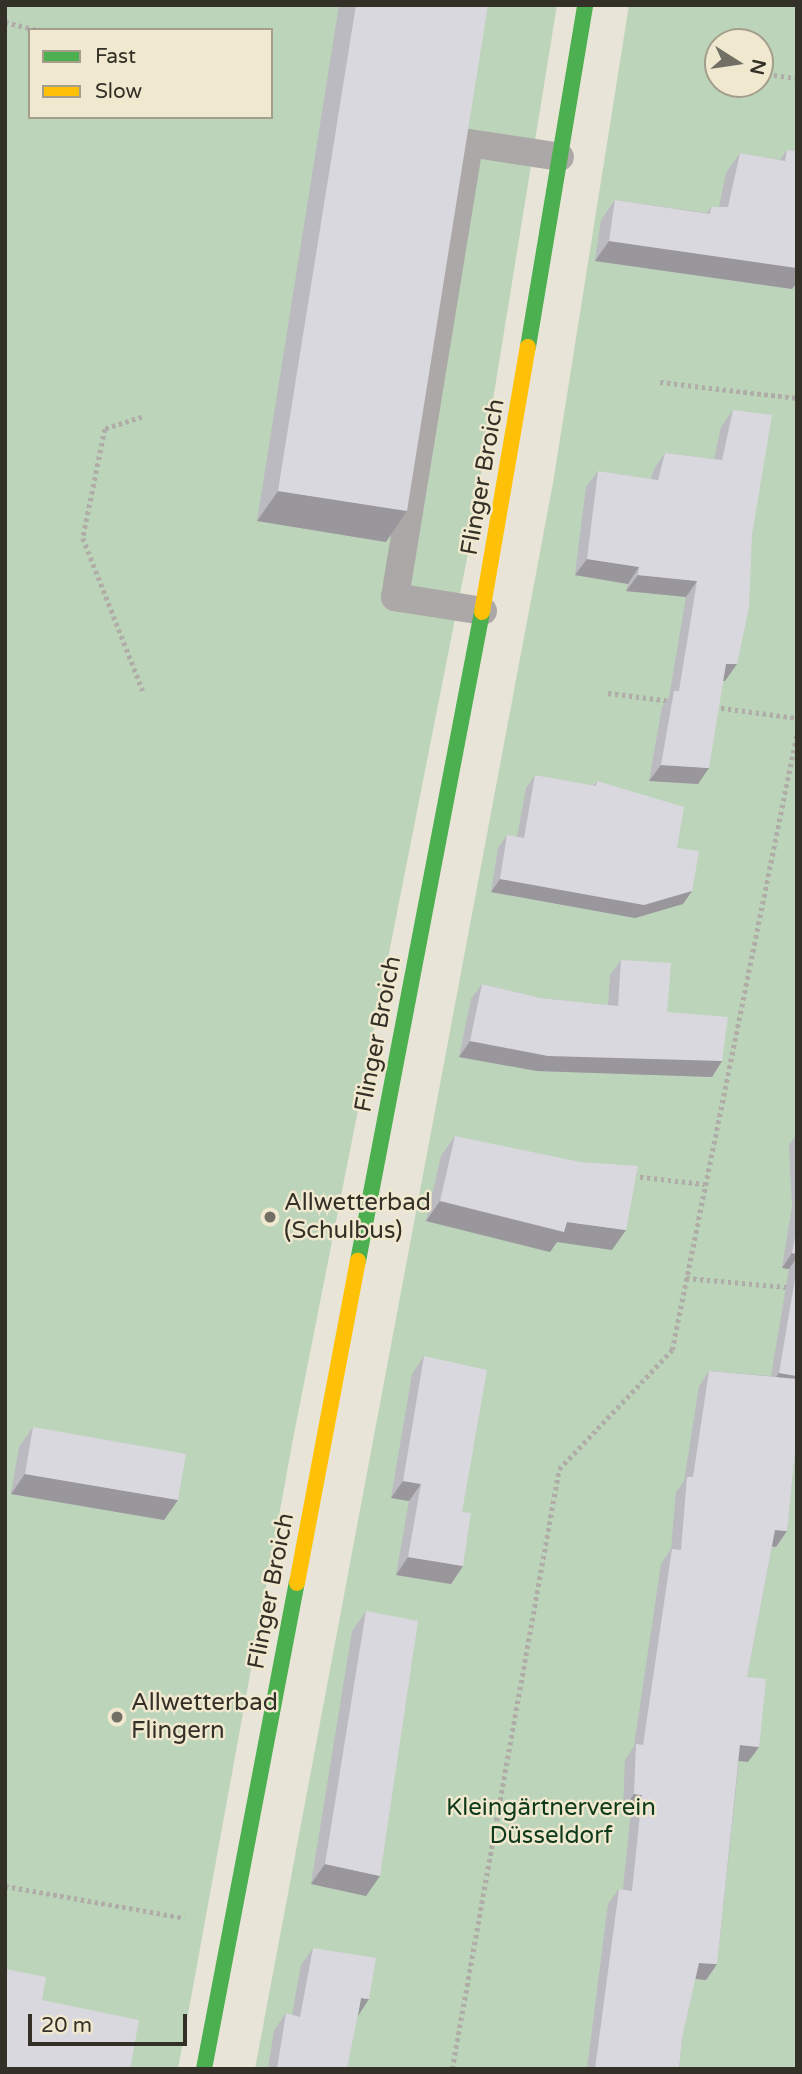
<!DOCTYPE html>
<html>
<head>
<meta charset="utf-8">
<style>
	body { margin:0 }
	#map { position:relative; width:802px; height:2074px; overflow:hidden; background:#e8e4d7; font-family:"Varela Round",sans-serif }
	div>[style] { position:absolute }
	.green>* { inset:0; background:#bcd4b9 }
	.path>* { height:4.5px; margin-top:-2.25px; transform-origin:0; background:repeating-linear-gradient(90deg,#b0ada9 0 3.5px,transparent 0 7px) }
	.lane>* { height:28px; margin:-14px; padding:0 14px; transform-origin:14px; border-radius:14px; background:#aca8a7 }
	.fast>* { height:16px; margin:-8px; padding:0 8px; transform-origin:8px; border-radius:8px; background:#4caf50 }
	.slow>* { height:16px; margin:-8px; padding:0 8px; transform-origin:8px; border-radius:8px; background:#ffc107 }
	.wall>* { inset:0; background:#bbbac0 }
	.shaded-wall>* { inset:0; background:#99979c }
	.building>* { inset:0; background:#dad8df }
	.dots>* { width:19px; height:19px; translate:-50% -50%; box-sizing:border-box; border:4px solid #f0e8cf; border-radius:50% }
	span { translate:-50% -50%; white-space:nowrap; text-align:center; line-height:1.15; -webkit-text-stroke:5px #f0e8cf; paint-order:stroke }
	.street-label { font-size:24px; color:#333027 }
	.poi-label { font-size:24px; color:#333027 }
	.left { translate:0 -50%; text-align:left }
	.park-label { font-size:24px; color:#0c3a1b }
	.frame { position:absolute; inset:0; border:7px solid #333027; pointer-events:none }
	.legend { position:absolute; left:28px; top:28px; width:245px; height:91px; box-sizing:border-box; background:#f0e8cf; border:2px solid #a49e8c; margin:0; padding:9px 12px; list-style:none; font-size:21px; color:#333027 }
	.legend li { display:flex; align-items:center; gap:14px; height:35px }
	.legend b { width:35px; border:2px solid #a49e8c }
	.north { position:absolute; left:704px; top:28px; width:70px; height:70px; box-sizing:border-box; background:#f0e8cf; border:2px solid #a49e8c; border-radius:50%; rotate:102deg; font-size:19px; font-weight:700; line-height:28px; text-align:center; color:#333027 }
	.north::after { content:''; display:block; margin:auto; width:24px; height:32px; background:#726f65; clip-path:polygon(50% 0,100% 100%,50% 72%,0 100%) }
	.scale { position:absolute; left:28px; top:2014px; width:159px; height:32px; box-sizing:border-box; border:4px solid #333027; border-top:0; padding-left:9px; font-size:21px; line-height:24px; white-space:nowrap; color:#333027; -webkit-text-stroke:5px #f0e8cf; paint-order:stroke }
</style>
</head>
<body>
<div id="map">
	<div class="green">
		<i style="clip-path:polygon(evenodd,5px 5px,557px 5px,469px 548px,293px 1439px,178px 2069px,5px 2069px,5px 5px,30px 30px,271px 30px,271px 117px,30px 117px,30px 30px)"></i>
		<i style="clip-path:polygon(evenodd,629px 5px,797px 5px,797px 2069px,255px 2069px,553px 483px,629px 5px,718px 42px,760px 42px,760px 84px,718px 84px,718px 42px)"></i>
	</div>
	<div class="path">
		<i style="left:5px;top:22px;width:34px;rotate:14deg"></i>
		<i style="left:760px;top:73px;width:37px;rotate:8deg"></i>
		<i style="left:660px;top:382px;width:138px;rotate:6.7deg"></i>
		<i style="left:142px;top:417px;width:39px;rotate:162deg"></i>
		<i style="left:105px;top:429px;width:111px;rotate:101.4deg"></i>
		<i style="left:83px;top:538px;width:164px;rotate:68.6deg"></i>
		<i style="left:608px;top:693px;width:64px;rotate:7.2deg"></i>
		<i style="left:714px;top:707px;width:84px;rotate:7.5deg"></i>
		<i style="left:633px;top:1176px;width:72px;rotate:6.3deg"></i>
		<i style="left:686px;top:1278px;width:111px;rotate:5.1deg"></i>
		<i style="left:5px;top:1886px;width:182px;rotate:10.1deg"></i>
		<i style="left:452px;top:2069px;width:609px;rotate:-79.89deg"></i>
		<i style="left:559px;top:1469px;width:164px;rotate:-46.5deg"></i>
		<i style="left:672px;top:1350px;width:630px;rotate:-78.55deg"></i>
	</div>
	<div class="lane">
		<i style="left:483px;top:611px;width:89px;rotate:-171deg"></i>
		<i style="left:395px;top:597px;width:460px;rotate:-80.7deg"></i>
		<i style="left:469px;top:143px;width:92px;rotate:8.7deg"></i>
	</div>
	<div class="fast">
		<i style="left:528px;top:347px;width:347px;rotate:-80.5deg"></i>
		<i style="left:358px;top:1261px;width:661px;rotate:-79.18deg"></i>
		<i style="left:204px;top:2069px;width:495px;rotate:-79.2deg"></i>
	</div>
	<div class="slow">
		<i style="left:482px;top:612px;width:269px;rotate:-80.2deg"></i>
		<i style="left:297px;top:1583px;width:328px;rotate:-79.3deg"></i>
	</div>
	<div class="wall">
		<i style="clip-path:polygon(339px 5px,488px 5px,386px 542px,257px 521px)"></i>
		<i style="clip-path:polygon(787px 150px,797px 151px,797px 283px,792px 289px,595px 261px,601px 220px,615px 200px,707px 213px,711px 207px,719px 207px,726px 173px,740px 153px,780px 160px)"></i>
		<i style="clip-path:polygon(733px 410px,725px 681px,723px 680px,698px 784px,649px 781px,662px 707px,669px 697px,686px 597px,626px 591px,628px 584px,575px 575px,586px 487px,598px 471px,651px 479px,654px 469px,665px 453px,714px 459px,721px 427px)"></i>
		<i style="clip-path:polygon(535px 775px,593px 786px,597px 781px,677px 848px,683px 904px,635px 918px,491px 892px,498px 848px,507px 835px,517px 837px,526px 788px)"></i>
		<i style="clip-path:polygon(621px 960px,667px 1012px,722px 1061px,712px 1077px,537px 1071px,459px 1057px,471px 999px,482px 984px,540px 998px,608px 1005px,610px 975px)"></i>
		<i style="clip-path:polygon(797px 1134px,797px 1433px,787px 1531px,776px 1547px,772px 1546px,747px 1677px,759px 1747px,748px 1762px,739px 1761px,717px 1964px,706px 1980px,695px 1979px,682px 2038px,679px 2069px,587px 2069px,608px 1904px,619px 1889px,623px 1889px,631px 1810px,623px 1810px,625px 1760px,634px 1746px,661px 1564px,671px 1549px,676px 1492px,684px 1481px,699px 1386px,709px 1371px,771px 1376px,789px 1269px,782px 1268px,792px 1206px,789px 1145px)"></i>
		<i style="clip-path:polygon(455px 1136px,612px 1250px,557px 1242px,550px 1252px,426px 1221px,441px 1156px)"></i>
		<i style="clip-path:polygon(424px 1356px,462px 1512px,463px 1566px,451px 1584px,396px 1575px,409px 1501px,391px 1498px,412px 1374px)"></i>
		<i style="clip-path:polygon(33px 1427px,178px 1500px,164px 1520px,11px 1494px,19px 1447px)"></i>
		<i style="clip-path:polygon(366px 1611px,380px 1876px,366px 1896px,311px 1884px,352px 1631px)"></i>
		<i style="clip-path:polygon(313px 1948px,357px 2016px,347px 2069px,268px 2069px,274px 2030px,286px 2013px,292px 2015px,301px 1965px)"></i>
	</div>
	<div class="shaded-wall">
		<i style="clip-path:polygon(609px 241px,797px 268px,797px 283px,792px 289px,595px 261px)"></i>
		<i style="clip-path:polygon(278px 491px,407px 511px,386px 542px,257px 521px)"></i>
		<i style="clip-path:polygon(587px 559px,639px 567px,628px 584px,575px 575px)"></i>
		<i style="clip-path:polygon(638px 575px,697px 581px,686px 597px,626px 591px)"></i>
		<i style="clip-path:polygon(726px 664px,737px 664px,725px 681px,714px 680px)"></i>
		<i style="clip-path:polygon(661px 765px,709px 768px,698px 784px,649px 781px)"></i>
		<i style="clip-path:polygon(500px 879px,692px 891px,683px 904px,635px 918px,491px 892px)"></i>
		<i style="clip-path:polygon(470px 1041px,722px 1061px,712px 1077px,537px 1071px,459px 1057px)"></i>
		<i style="clip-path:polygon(440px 1201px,567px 1222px,626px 1230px,612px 1250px,557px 1242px,550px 1252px,426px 1221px)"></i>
		<i style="clip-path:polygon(792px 1253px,797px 1254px,797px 1257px,789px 1269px,782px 1268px)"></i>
		<i style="clip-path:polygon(779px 1373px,797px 1376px,797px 1393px,769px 1388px)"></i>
		<i style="clip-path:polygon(25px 1474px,178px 1500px,164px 1520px,11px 1494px)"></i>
		<i style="clip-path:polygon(403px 1481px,421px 1484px,409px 1501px,391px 1498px)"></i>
		<i style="clip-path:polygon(775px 1530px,787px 1531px,776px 1547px,764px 1545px)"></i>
		<i style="clip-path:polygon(408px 1557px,463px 1566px,451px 1584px,396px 1575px)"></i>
		<i style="clip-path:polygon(740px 1745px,759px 1747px,748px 1762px,729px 1760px)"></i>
		<i style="clip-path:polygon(634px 1794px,642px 1795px,631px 1810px,623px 1810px)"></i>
		<i style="clip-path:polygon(325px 1864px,380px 1876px,366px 1896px,311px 1884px)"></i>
		<i style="clip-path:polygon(699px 1963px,717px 1964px,706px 1980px,688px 1978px)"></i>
		<i style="clip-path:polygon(361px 1998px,369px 1999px,358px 2016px)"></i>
	</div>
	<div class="building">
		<i style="clip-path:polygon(356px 5px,488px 5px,407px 511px,278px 491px)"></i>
		<i style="clip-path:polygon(787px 150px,797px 151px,797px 268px,609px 241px,615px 200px,710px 214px,711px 207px,728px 207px,740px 153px,785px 161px)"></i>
		<i style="clip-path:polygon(733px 410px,772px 415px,752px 535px,749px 607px,737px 664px,726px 664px,709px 768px,661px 765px,674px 691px,679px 691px,697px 581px,638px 575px,639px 567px,587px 559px,598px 471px,658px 480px,665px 453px,722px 460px)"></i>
		<i style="clip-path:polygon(535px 775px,596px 786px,597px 781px,684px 807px,677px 848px,699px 851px,692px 891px,644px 905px,500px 879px,507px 835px,524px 838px)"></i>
		<i style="clip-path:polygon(621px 960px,671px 963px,667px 1012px,728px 1017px,722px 1061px,548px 1056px,470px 1041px,482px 984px,540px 998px,618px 1006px)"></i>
		<i style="clip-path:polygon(455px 1136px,580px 1162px,638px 1166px,626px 1230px,567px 1222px,564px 1232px,440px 1201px)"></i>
		<i style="clip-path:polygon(797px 1226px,797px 1254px,792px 1253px)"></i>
		<i style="clip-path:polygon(797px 1267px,797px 1376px,779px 1373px)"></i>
		<i style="clip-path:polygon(424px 1356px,487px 1370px,462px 1512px,471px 1513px,463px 1566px,408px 1557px,421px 1484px,403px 1481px)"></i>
		<i style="clip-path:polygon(709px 1371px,797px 1379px,797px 1433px,787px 1531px,775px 1530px,747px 1677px,766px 1679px,759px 1747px,740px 1745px,717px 1964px,699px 1963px,682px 2038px,679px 2069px,595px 2069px,619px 1889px,632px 1891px,642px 1795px,634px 1794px,636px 1744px,643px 1745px,672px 1549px,681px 1550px,687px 1477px,693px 1477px)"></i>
		<i style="clip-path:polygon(33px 1427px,186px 1454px,178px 1500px,25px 1474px)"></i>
		<i style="clip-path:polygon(366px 1611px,418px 1621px,380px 1876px,325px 1864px)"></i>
		<i style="clip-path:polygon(313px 1948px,376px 1958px,369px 1999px,361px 1998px,347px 2069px,277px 2069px,286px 2013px,300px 2017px)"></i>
		<i style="clip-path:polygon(5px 1969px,46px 1977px,42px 2000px,139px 2020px,130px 2069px,5px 2069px)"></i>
	</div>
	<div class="dots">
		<i style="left:270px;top:1217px;background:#726f65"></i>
		<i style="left:117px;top:1717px;background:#726f65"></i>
	</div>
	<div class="street-label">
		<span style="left:483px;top:477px;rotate:-80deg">Flinger Broich</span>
		<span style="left:378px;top:1034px;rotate:-79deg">Flinger Broich</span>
		<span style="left:271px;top:1591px;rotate:-79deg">Flinger Broich</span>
	</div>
	<div class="poi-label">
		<span class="left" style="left:284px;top:1217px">Allwetterbad<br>(Schulbus)</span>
		<span class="left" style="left:131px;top:1717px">Allwetterbad<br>Flingern</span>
	</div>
	<div class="park-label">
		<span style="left:551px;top:1822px">Kleingärtnerverein<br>Düsseldorf</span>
	</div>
	<div class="frame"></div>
	<ul class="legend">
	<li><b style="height:9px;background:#4caf50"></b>Fast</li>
	<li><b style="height:9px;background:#ffc107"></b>Slow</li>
	</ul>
	<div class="north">N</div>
	<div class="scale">20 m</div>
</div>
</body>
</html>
